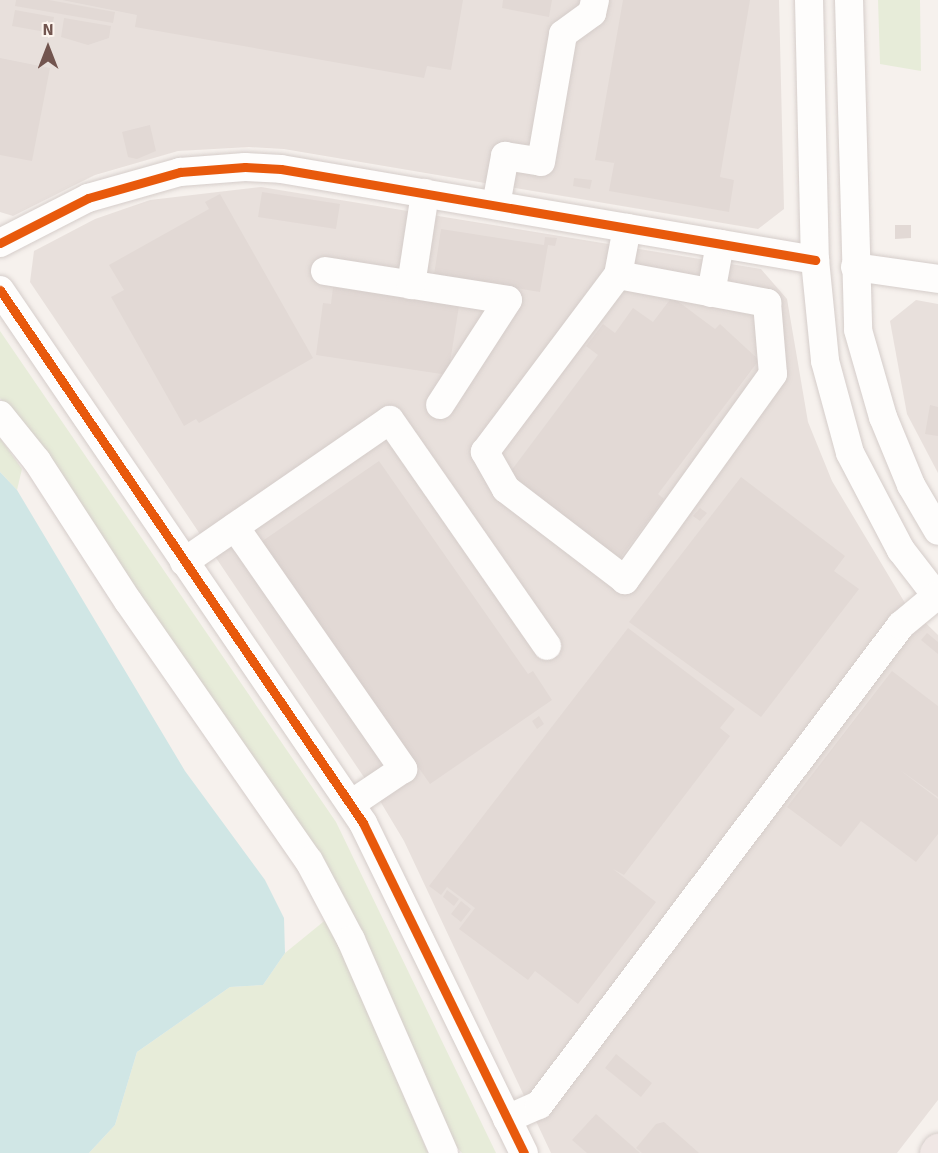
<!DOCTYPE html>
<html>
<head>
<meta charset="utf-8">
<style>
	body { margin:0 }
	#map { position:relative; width:938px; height:1153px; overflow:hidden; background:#f6f1ed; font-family:Signika,sans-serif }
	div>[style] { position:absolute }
	.industrial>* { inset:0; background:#e8e0dc }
	.green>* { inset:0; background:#e7ecd9 }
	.water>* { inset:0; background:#d0e6e5 }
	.building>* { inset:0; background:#e2d9d5 }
	.roads { filter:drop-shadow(0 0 2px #d5cdca) drop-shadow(0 0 2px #d5cdca) }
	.minor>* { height:28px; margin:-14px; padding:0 14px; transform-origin:14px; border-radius:14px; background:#fefdfc }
	.highway>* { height:33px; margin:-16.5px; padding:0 16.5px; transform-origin:16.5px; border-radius:16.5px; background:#f0e7e5 }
	.cycleway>* { height:9px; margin:-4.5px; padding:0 4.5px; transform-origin:4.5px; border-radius:4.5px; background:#e8590c }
	span { translate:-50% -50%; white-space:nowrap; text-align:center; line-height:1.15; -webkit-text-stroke:6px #fdf5ef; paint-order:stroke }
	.north { position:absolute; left:18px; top:18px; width:60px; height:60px; -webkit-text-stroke:4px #fdf5ef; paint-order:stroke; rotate:0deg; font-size:16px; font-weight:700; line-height:24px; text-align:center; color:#72554f }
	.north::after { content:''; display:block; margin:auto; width:21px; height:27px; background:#72554f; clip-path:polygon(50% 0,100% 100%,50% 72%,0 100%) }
</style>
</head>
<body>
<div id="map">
	<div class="industrial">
		<i style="clip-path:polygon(0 0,779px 0,784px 209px,758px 229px,284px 149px,249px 147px,178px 151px,95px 175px,13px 216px,0 212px)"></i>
		<i style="clip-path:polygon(261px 187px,761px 269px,787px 299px,808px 422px,832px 481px,905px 603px,938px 635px,938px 1100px,897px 1153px,551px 1153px,404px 841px,380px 801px,30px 282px,34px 251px,95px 219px,150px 200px)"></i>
		<i style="clip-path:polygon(916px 300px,938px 304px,938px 473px,907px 414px,890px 321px)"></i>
	</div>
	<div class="green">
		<i style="clip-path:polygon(878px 0,920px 0,921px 71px,880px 64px)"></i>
		<i style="clip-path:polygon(0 331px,336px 822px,496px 1153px,462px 1153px,454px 1144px,348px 908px,55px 469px,0 398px)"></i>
		<i style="clip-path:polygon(0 438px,22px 469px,17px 490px,0 472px)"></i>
		<i style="clip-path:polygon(328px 918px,428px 1153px,89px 1153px,115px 1125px,137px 1052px,230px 987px,263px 985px,285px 953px)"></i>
	</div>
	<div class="water">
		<i style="clip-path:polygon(0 472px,17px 490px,185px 771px,265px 880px,284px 918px,285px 953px,263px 985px,230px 987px,137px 1052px,115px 1125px,89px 1153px,0 1153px)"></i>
	</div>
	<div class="building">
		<i style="clip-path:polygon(16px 0,49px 0,115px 12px,113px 23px,15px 6px)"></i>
		<i style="clip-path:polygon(62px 0,463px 0,451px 70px,427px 66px,424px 78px,135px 27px,137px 15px)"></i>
		<i style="clip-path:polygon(503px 0,552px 0,549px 17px,502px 8px)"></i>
		<i style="clip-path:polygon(623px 0,750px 0,720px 177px,734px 180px,729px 212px,609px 191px,615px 159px,614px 163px,595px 160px)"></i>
		<i style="clip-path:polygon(15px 10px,54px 17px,51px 33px,12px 26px)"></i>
		<i style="clip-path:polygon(64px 18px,111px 26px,109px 38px,88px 45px,61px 37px)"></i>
		<i style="clip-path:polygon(0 58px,50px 68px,32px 161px,0 155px)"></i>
		<i style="clip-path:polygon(150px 125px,156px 151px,137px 159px,128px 157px,122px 132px)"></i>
		<i style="clip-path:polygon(574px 178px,592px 180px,590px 189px,573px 186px)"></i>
		<i style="clip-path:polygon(262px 192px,340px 204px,336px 229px,258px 217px)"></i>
		<i style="clip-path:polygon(220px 194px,313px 358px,199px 423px,196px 419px,184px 426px,111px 297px,124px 290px,109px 265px,209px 209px,205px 202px)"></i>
		<i style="clip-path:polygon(895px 225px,911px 225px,911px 238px,895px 239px)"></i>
		<i style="clip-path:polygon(441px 229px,544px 245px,545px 237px,557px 238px,555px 246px,548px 245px,540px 292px,434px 275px)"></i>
		<i style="clip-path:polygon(333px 287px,459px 306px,448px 375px,316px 355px,323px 303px,331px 304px)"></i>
		<i style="clip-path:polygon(672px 297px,715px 329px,720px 324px,759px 360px,658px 494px,664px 499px,620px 558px,508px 475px,598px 355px,586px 346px,603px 324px,615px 333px,633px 308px,653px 322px)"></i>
		<i style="clip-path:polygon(930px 405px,938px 407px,938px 436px,925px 434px)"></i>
		<i style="clip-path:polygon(379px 461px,528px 674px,533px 671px,552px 700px,430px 784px,261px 542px)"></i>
		<i style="clip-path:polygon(741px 477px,845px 556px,834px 571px,859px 589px,761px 717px,629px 622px)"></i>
		<i style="clip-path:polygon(700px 508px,707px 513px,700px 521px,693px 516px)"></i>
		<i style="clip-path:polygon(628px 628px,735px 709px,720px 728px,730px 736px,624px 875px,613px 869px,656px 902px,578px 1004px,535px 971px,528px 980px,459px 929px,475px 908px,447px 887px,441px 895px,429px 886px)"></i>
		<i style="clip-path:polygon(927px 633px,938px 642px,938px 654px,921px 640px)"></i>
		<i style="clip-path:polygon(892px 671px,938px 706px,938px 797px,900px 770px,938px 799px,938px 834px,916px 862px,861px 821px,841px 847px,787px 807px)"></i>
		<i style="clip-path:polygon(539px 716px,544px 724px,537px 729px,532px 721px)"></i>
		<i style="clip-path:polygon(447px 890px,459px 899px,454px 906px,443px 897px)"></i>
		<i style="clip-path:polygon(461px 901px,471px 909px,461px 922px,451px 914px)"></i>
		<i style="clip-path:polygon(616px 1054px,652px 1083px,641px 1097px,605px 1068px)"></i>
		<i style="clip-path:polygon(596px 1114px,640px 1153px,587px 1153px,572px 1140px)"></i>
		<i style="clip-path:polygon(664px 1122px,699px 1153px,642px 1153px,636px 1148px,656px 1124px)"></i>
	</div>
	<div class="roads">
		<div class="minor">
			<i style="left:809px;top:0;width:260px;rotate:88.7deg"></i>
			<i style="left:815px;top:260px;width:101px;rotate:84.3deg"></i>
			<i style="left:825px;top:361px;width:95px;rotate:74.8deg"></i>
			<i style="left:850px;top:453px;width:110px;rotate:62.3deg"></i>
			<i style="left:901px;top:550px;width:61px;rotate:52.4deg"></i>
			<i style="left:849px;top:0;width:330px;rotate:88.4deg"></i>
			<i style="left:858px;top:330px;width:91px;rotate:74deg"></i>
			<i style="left:883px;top:417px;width:74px;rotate:67.6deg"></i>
			<i style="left:911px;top:485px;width:53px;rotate:59.6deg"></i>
			<i style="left:496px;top:205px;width:50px;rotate:-79.6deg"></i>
			<i style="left:505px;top:156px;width:36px;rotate:9deg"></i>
			<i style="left:541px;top:162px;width:130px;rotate:-80.2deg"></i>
			<i style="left:563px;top:34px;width:36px;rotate:-36deg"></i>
			<i style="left:592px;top:13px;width:13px;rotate:-77deg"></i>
			<i style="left:0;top:243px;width:99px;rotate:-27.1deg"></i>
			<i style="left:88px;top:198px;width:96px;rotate:-15.8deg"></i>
			<i style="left:180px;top:172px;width:65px;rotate:-4.4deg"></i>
			<i style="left:245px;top:167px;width:36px;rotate:3deg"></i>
			<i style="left:281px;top:169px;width:542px;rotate:9.67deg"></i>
			<i style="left:855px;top:267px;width:84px;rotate:8.2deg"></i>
			<i style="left:325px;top:271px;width:185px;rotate:9deg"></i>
			<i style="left:508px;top:300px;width:125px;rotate:122.9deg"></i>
			<i style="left:618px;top:275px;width:152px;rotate:10.6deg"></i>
			<i style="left:767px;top:303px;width:71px;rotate:85.2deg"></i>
			<i style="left:773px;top:374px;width:254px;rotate:125.7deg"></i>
			<i style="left:625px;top:580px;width:150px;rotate:-142.6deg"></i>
			<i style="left:506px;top:489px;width:43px;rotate:-119.6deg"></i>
			<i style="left:485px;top:452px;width:221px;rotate:-53.1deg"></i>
			<i style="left:618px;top:275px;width:48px;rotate:-79.2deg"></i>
			<i style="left:411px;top:285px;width:93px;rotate:-81.3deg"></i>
			<i style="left:0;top:290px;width:645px;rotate:55.74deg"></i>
			<i style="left:363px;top:823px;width:367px;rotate:64deg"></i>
			<i style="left:711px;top:293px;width:50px;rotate:-79.6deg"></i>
			<i style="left:0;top:415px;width:59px;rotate:51.2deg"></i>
			<i style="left:37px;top:461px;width:167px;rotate:57deg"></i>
			<i style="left:128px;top:601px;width:317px;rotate:55.2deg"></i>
			<i style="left:309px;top:861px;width:89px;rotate:62deg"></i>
			<i style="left:351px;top:940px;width:232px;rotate:66.4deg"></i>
			<i style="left:235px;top:527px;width:295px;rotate:55.2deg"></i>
			<i style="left:403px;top:769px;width:63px;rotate:146.1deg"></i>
			<i style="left:184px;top:562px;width:250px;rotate:-34.6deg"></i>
			<i style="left:390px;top:420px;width:275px;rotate:55.2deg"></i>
			<i style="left:507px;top:1119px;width:35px;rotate:-24deg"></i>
			<i style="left:539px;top:1105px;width:601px;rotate:-52.98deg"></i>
			<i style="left:901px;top:625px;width:45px;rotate:-39.6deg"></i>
		</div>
		<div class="highway">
			<i style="left:936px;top:1153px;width:4px;rotate:-56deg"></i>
		</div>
	</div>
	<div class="cycleway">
		<i style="left:0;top:243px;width:99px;rotate:-27.1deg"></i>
		<i style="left:88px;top:198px;width:96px;rotate:-15.8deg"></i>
		<i style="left:180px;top:172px;width:65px;rotate:-4.4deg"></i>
		<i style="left:245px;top:167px;width:36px;rotate:3deg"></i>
		<i style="left:281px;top:169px;width:542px;rotate:9.67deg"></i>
		<i style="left:0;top:290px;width:645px;rotate:55.74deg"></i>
		<i style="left:363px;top:823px;width:367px;rotate:64deg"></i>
	</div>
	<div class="north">N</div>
</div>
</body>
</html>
